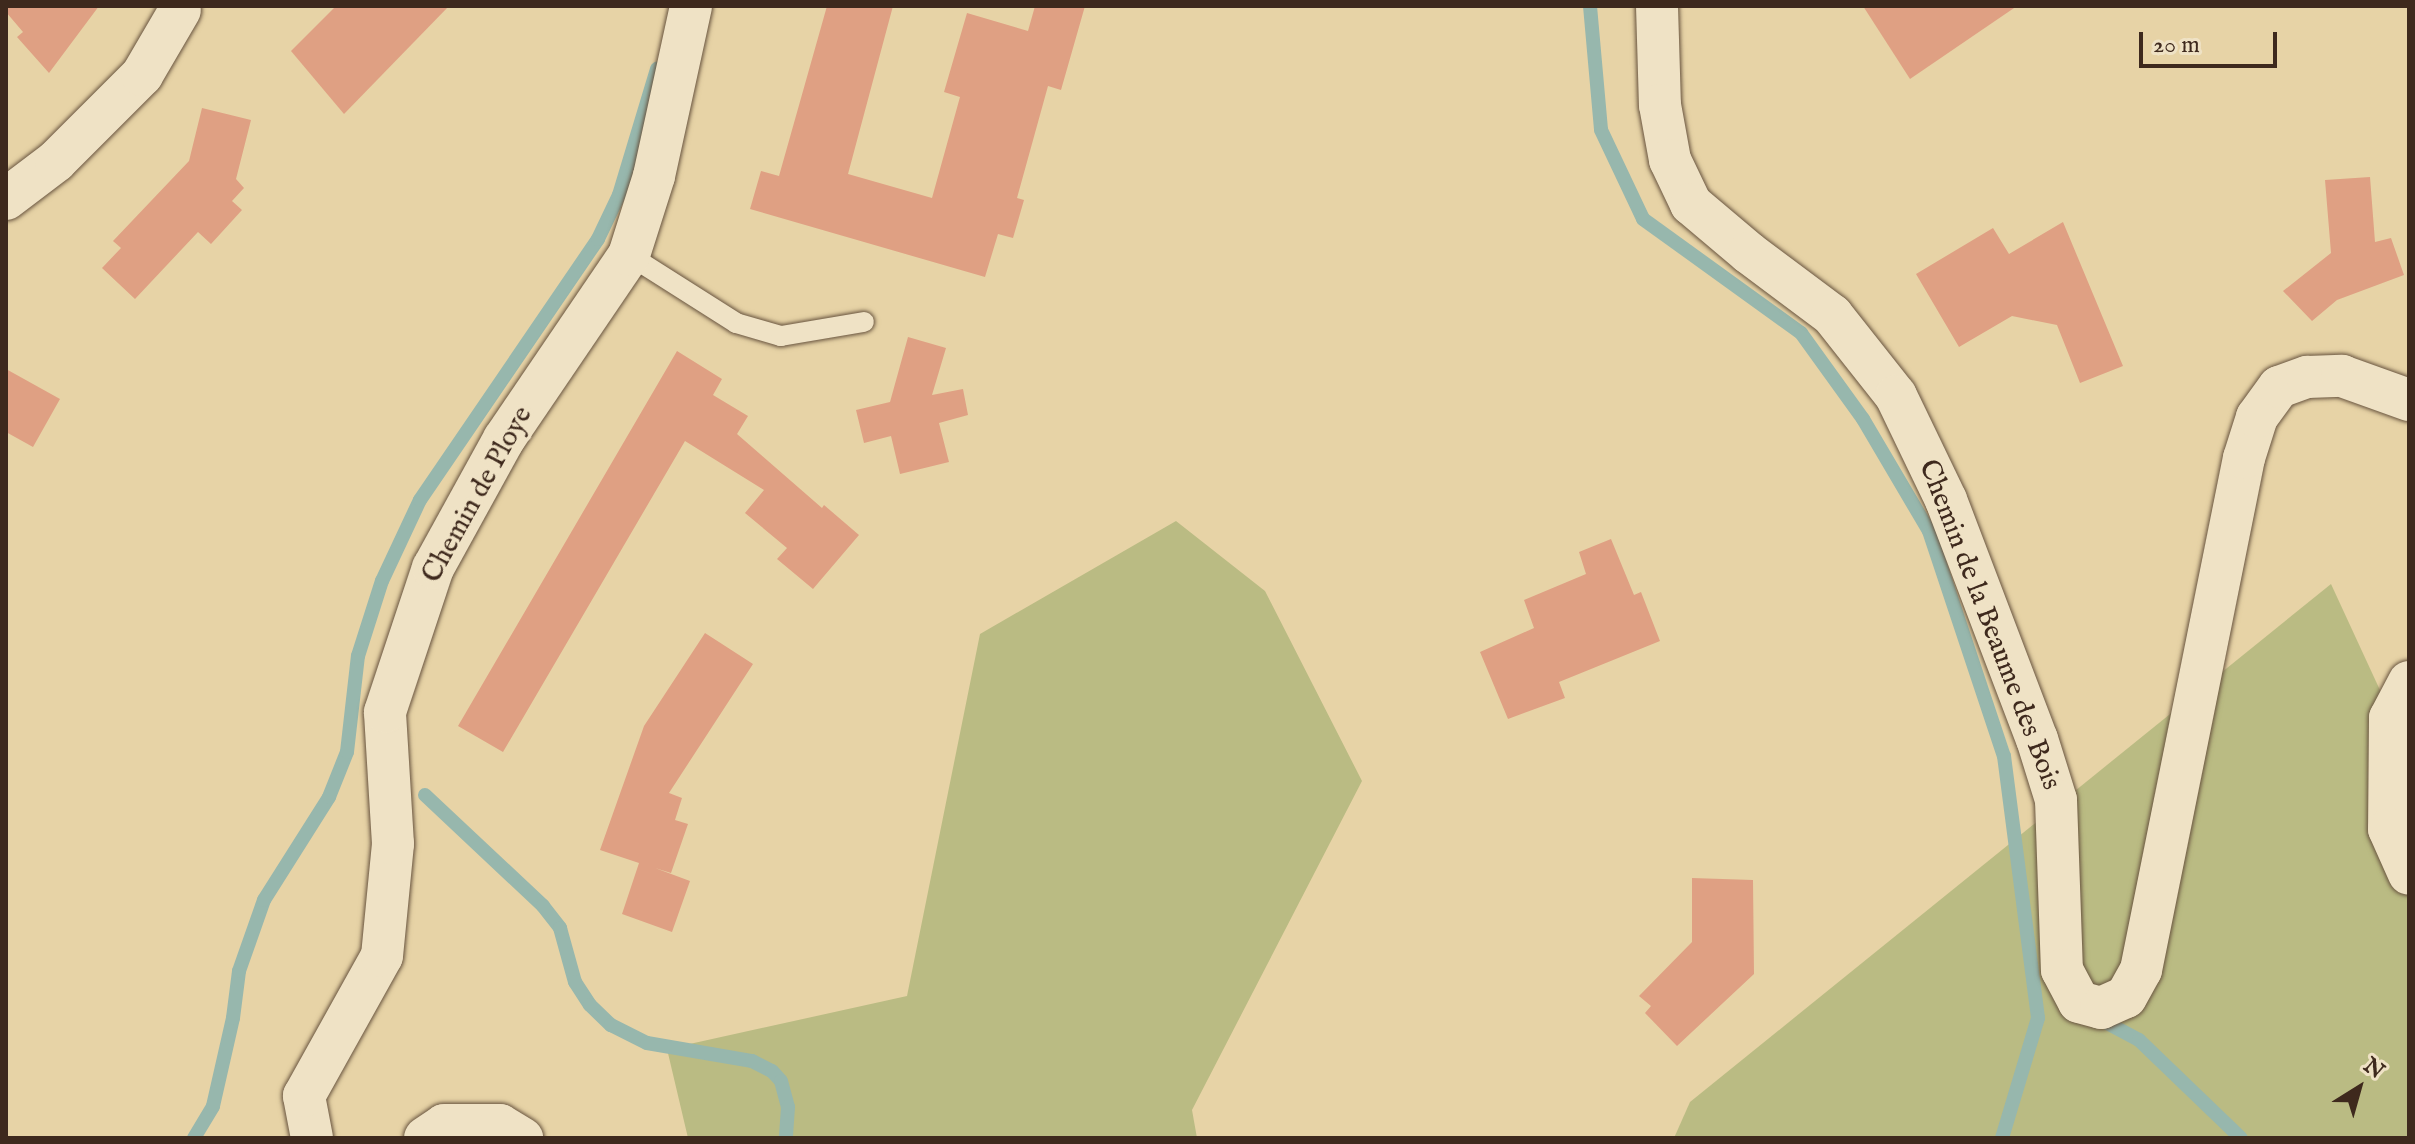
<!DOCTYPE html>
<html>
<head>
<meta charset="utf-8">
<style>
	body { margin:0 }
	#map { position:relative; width:2415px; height:1144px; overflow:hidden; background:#e7d3a6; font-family:"IM FELL English",serif }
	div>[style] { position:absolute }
	.green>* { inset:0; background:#babb83 }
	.stream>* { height:14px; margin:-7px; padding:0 7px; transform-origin:7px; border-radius:7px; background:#97b7ad }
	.building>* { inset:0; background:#dfa083 }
	.roads { filter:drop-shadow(0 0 2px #68543f) drop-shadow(0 0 2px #68543f) }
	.service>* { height:20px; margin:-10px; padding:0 10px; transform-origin:10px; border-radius:10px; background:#efe2c5 }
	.minor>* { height:42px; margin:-21px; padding:0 21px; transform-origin:21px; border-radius:21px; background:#efe2c5 }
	span { translate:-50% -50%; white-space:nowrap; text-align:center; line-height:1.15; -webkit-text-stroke:7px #efe2c5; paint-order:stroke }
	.street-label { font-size:28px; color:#3e291d }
	.frame { position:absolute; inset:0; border:8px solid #3e291d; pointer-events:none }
	.north { position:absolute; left:2319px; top:1048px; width:80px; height:80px; -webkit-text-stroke:6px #efe2c5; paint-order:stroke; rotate:37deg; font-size:22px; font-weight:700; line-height:32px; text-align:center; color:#3e291d }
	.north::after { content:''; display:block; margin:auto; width:28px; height:36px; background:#3e291d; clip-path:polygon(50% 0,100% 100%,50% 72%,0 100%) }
	.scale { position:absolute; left:2139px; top:32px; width:138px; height:36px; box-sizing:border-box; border:4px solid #3e291d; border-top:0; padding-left:10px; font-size:24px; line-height:28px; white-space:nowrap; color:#3e291d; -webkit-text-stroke:6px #efe2c5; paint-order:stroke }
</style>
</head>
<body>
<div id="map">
	<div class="green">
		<i style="clip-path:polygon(1176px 521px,1265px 591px,1362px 781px,1192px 1110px,1197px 1138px,688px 1138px,667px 1049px,907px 996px,980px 634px)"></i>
		<i style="clip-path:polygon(2331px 584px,2409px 753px,2409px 1138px,1674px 1138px,1690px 1102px)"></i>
	</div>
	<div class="stream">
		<i style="left:1590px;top:6px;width:124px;rotate:84.9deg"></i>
		<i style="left:1601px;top:130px;width:98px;rotate:64.7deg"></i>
		<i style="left:1643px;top:219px;width:195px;rotate:35.8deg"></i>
		<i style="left:1801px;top:333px;width:106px;rotate:54.2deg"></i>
		<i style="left:1863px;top:419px;width:130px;rotate:59.5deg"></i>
		<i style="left:1929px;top:531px;width:237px;rotate:71.6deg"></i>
		<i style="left:2004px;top:756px;width:264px;rotate:82.6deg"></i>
		<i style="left:2038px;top:1018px;width:125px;rotate:106.7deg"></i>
		<i style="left:425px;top:795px;width:162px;rotate:43.2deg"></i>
		<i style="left:543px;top:906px;width:28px;rotate:52deg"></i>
		<i style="left:560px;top:928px;width:56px;rotate:74.5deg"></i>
		<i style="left:575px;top:982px;width:27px;rotate:57deg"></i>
		<i style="left:590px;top:1005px;width:29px;rotate:44deg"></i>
		<i style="left:611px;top:1025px;width:40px;rotate:26.6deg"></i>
		<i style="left:647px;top:1043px;width:107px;rotate:9.7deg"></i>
		<i style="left:752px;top:1061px;width:22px;rotate:27deg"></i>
		<i style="left:772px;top:1071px;width:13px;rotate:48deg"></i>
		<i style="left:781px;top:1081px;width:27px;rotate:75deg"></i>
		<i style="left:788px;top:1107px;width:31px;rotate:94deg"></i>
		<i style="left:2096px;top:1017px;width:49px;rotate:28.1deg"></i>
		<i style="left:2139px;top:1040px;width:141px;rotate:43.9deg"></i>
		<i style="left:194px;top:1138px;width:37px;rotate:-59deg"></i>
		<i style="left:213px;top:1106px;width:90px;rotate:-77.2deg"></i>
		<i style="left:233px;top:1018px;width:47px;rotate:-82.7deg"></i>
		<i style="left:239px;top:971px;width:75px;rotate:-70.6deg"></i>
		<i style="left:264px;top:900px;width:122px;rotate:-57.7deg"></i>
		<i style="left:329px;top:797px;width:48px;rotate:-68.2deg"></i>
		<i style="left:347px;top:752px;width:97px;rotate:-83.5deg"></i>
		<i style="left:358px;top:656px;width:79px;rotate:-72.3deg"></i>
		<i style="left:382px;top:581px;width:89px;rotate:-64.9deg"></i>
		<i style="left:420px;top:500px;width:316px;rotate:-55.7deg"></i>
		<i style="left:598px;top:239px;width:49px;rotate:-64.5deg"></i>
		<i style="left:619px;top:195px;width:132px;rotate:-73.2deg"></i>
	</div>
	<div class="building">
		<i style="clip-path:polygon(6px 6px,99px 6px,49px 73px,17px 37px,23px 32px,6px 12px)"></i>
		<i style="clip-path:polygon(336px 6px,449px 6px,344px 114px,291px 51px)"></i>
		<i style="clip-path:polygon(827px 6px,893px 6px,848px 174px,932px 198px,960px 97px,944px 92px,967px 13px,1028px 31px,1035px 6px,1085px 6px,1061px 90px,1048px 86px,1017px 198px,1024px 200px,1013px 238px,998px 234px,985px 277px,750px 209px,761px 171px,779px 176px)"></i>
		<i style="clip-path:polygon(1863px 6px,2017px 6px,1910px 79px)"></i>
		<i style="clip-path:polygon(202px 108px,251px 120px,236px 179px,244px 188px,232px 201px,242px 210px,211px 244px,198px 232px,135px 299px,102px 268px,121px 248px,113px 241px,189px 161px)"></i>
		<i style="clip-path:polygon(2370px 177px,2375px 242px,2391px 238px,2404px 275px,2337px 300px,2312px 321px,2283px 291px,2331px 253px,2325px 180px)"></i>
		<i style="clip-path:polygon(2063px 222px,2123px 366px,2080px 383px,2057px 325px,2012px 316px,1959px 347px,1916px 274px,1993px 228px,2009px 254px)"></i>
		<i style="clip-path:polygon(908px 337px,946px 348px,932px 395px,963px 389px,968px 415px,939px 423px,949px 462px,900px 474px,891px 436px,864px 443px,856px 410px,890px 402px)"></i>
		<i style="clip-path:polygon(677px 351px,722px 379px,713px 395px,748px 416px,737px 434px,822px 508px,824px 505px,859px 535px,813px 589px,777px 559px,787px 548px,745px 513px,764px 490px,685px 441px,503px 752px,458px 726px)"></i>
		<i style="clip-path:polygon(6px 369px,60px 399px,33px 447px,6px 432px)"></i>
		<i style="clip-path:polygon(1611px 539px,1634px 595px,1641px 592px,1660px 641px,1559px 682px,1565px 698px,1508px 719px,1480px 652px,1534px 628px,1524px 600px,1586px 574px,1579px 552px)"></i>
		<i style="clip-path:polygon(705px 633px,753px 664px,669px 793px,682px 798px,675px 820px,688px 824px,671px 873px,655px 868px,690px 881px,672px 932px,622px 914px,639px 863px,600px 850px,644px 726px)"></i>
		<i style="clip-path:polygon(1692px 878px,1753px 880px,1754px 974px,1677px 1046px,1645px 1013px,1651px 1006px,1639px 996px,1692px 942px)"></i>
	</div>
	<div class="roads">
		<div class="service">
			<i style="left:629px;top:255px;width:127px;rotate:32.4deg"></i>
			<i style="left:736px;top:323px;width:47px;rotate:16.1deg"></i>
			<i style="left:781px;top:336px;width:84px;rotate:-9.6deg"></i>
		</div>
		<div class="minor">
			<i style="left:1657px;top:6px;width:99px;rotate:88.3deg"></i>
			<i style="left:1660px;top:105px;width:56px;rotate:79.7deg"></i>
			<i style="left:1670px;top:160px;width:49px;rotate:64.5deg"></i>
			<i style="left:1691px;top:204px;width:76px;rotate:40.2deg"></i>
			<i style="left:1749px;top:253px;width:104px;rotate:36.8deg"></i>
			<i style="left:1832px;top:315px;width:103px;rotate:51.7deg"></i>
			<i style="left:1896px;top:396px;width:115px;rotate:64.3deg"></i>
			<i style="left:1946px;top:500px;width:256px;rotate:69.2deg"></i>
			<i style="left:2037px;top:739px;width:64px;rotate:72.7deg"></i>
			<i style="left:2056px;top:800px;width:170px;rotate:88deg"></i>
			<i style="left:2062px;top:970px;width:36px;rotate:62deg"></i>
			<i style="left:2079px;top:1002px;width:23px;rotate:15deg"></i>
			<i style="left:2101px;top:1008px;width:27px;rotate:-24deg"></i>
			<i style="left:2126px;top:997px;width:31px;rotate:-61deg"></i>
			<i style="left:2141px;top:970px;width:522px;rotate:-78.63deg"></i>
			<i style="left:2244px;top:458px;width:43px;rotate:-72.4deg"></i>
			<i style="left:2257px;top:417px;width:37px;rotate:-54deg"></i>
			<i style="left:2279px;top:387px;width:30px;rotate:-20deg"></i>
			<i style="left:2307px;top:377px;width:35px;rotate:-2deg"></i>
			<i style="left:2342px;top:376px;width:71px;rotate:19.7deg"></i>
			<i style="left:6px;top:199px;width:63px;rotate:-37.2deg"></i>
			<i style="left:56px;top:161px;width:122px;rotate:-45deg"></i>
			<i style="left:142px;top:75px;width:75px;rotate:-59.7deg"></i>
			<i style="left:2409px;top:682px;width:41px;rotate:117.8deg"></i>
			<i style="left:2390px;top:718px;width:111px;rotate:90.5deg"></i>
			<i style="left:2389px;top:829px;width:49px;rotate:66deg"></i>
			<i style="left:312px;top:1138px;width:43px;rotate:-100.8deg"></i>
			<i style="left:304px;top:1096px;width:160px;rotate:-60.9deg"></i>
			<i style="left:382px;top:956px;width:113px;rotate:-84.4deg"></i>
			<i style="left:393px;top:844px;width:132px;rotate:-93.5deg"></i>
			<i style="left:385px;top:712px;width:152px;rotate:-71.6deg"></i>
			<i style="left:433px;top:568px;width:147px;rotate:-61.2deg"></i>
			<i style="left:504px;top:439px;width:222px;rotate:-55.8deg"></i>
			<i style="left:629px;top:255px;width:83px;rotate:-72.4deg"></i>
			<i style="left:654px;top:176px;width:174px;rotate:-77.7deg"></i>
			<i style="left:425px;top:1138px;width:23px;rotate:-34deg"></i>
			<i style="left:444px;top:1125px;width:56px"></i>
			<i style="left:500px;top:1125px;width:26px;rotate:31deg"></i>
		</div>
	</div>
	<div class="street-label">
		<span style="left:478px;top:495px;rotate:-61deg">Chemin de Ploye</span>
		<span style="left:1989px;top:625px;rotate:69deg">Chemin de la Beaume des Bois</span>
	</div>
	<div class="frame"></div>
	<div class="north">N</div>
	<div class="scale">20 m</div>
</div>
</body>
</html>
